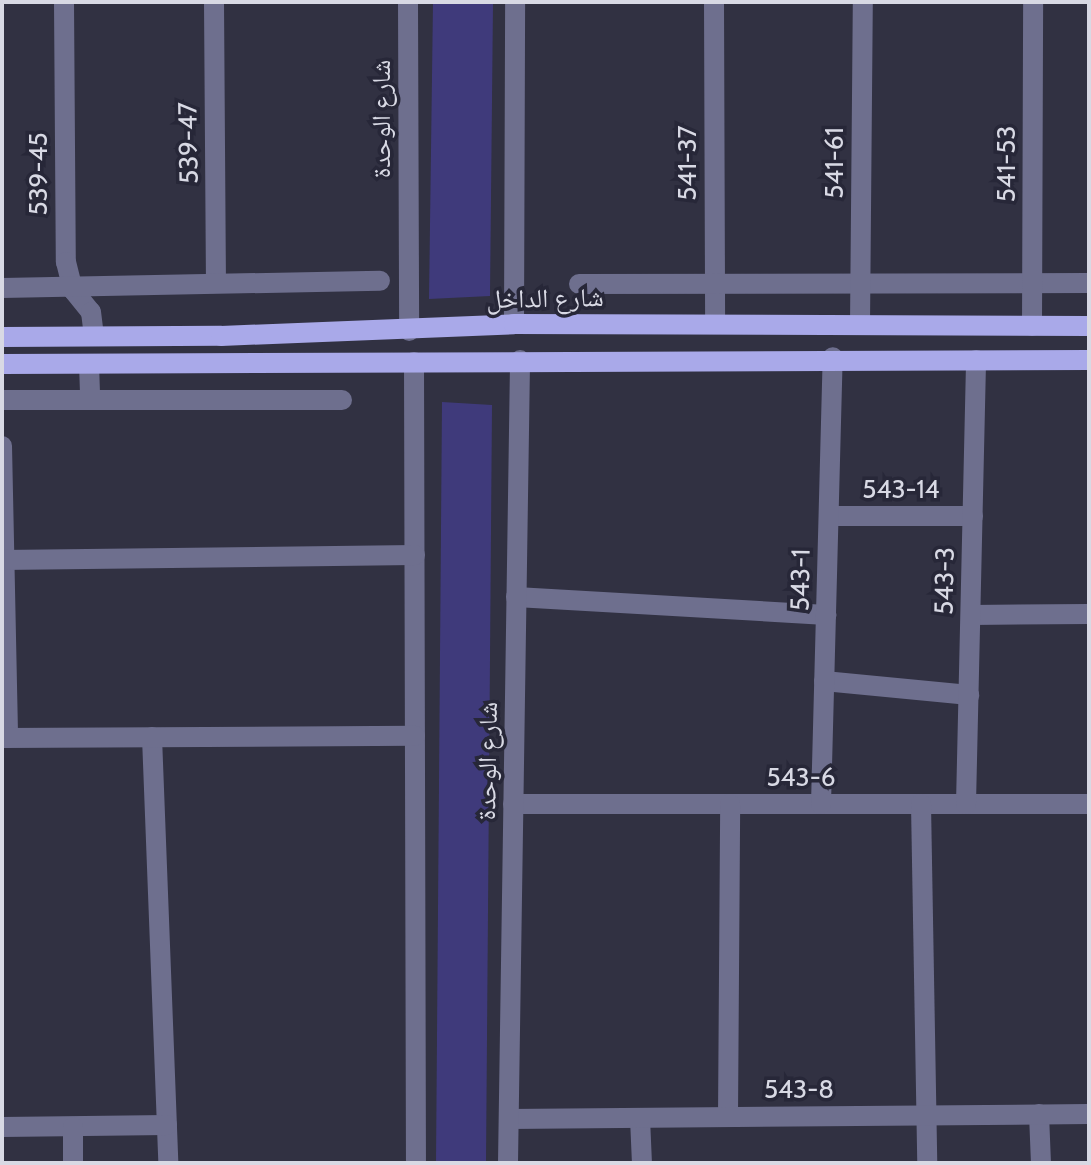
<!DOCTYPE html>
<html>
<head>
<meta charset="utf-8">
<style>
	body { margin:0 }
	#map { position:relative; width:1091px; height:1165px; overflow:hidden; background:#313142; font-family:Cabin,"Noto Naskh Arabic",sans-serif }
	div>[style] { position:absolute }
	.green>* { inset:0; background:#3f3a7b }
	.minor>* { height:20px; margin:-10px; padding:0 10px; transform-origin:10px; border-radius:10px; background:#6e6f8e }
	.major>* { height:20px; margin:-10px; padding:0 10px; transform-origin:10px; border-radius:10px; background:#a9a9e9 }
	span { translate:-50% -50%; white-space:nowrap; text-align:center; line-height:1.15; -webkit-text-stroke:7px #272738; paint-order:stroke }
	.street-label { font-size:26px; color:#d8d9e4 }
	.frame { position:absolute; inset:0; border:4px solid #d8d9e4; pointer-events:none }
</style>
</head>
<body>
<div id="map">
	<div class="green">
		<i style="clip-path:polygon(433px 2px,493px 2px,490px 296px,429px 299px)"></i>
		<i style="clip-path:polygon(442px 402px,492px 405px,486px 1163px,436px 1163px)"></i>
	</div>
	<div class="minor">
		<i style="left:64px;top:2px;width:260px;rotate:89.6deg"></i>
		<i style="left:66px;top:262px;width:29px;rotate:76deg"></i>
		<i style="left:73px;top:290px;width:28px;rotate:51deg"></i>
		<i style="left:91px;top:312px;width:24px;rotate:83deg"></i>
		<i style="left:214px;top:2px;width:281px;rotate:89.6deg"></i>
		<i style="left:408px;top:2px;width:329px;rotate:89.8deg"></i>
		<i style="left:714px;top:2px;width:321px;rotate:89.8deg"></i>
		<i style="left:579px;top:284px;width:510px;rotate:-0.11deg"></i>
		<i style="left:2px;top:288px;width:378px;rotate:-1.1deg"></i>
		<i style="left:514px;top:324px;width:322px;rotate:-89.8deg"></i>
		<i style="left:860px;top:325px;width:323px;rotate:-89.5deg"></i>
		<i style="left:1032px;top:326px;width:324px;rotate:-89.8deg"></i>
		<i style="left:414px;top:362px;width:801px;rotate:89.86deg"></i>
		<i style="left:89px;top:364px;width:36px;rotate:88deg"></i>
		<i style="left:2px;top:400px;width:340px"></i>
		<i style="left:2px;top:446px;width:292px;rotate:88.8deg"></i>
		<i style="left:829px;top:516px;width:144px"></i>
		<i style="left:2px;top:560px;width:413px;rotate:-0.7deg"></i>
		<i style="left:516px;top:597px;width:311px;rotate:3.3deg"></i>
		<i style="left:971px;top:615px;width:118px;rotate:-0.5deg"></i>
		<i style="left:824px;top:681px;width:146px;rotate:5.5deg"></i>
		<i style="left:152px;top:737px;width:426px;rotate:87.8deg"></i>
		<i style="left:2px;top:738px;width:413px;rotate:-0.3deg"></i>
		<i style="left:513px;top:804px;width:576px"></i>
		<i style="left:821px;top:804px;width:447px;rotate:-88.5deg"></i>
		<i style="left:921px;top:804px;width:359px;rotate:89deg"></i>
		<i style="left:966px;top:804px;width:444px;rotate:-88.7deg"></i>
		<i style="left:1039px;top:1114px;width:49px;rotate:87.7deg"></i>
		<i style="left:728px;top:1117px;width:313px;rotate:-89.6deg"></i>
		<i style="left:640px;top:1118px;width:45px;rotate:87.5deg"></i>
		<i style="left:509px;top:1119px;width:580px;rotate:-0.49deg"></i>
		<i style="left:2px;top:1127px;width:165px;rotate:-0.7deg"></i>
		<i style="left:73px;top:1163px;width:36px;rotate:-90deg"></i>
		<i style="left:508px;top:1163px;width:803px;rotate:-89.14deg"></i>
	</div>
	<div class="major">
		<i style="left:2px;top:337px;width:219px;rotate:-0.3deg"></i>
		<i style="left:221px;top:336px;width:293px;rotate:-2.3deg"></i>
		<i style="left:514px;top:324px;width:575px;rotate:0.2deg"></i>
		<i style="left:2px;top:364px;width:1087px;rotate:-0.21deg"></i>
	</div>
	<div class="street-label">
		<span style="left:382px;top:119px;rotate:-90deg">شارع الوحدة</span>
		<span style="left:189px;top:143px;rotate:-91deg">539-47</span>
		<span style="left:688px;top:163px;rotate:-90deg">541-37</span>
		<span style="left:835px;top:163px;rotate:-90deg">541-61</span>
		<span style="left:1007px;top:164px;rotate:-90deg">541-53</span>
		<span style="left:39px;top:174px;rotate:-90deg">539-45</span>
		<span style="left:545px;top:299px;rotate:-1deg">شارع الداخل</span>
		<span style="left:901px;top:490px">543-14</span>
		<span style="left:801px;top:580px;rotate:-89deg">543-1</span>
		<span style="left:945px;top:581px;rotate:-89deg">543-3</span>
		<span style="left:488px;top:761px;rotate:-89deg">شارع الوحدة</span>
		<span style="left:801px;top:778px">543-6</span>
		<span style="left:799px;top:1090px">543-8</span>
	</div>
	<div class="frame"></div>
</div>
</body>
</html>
